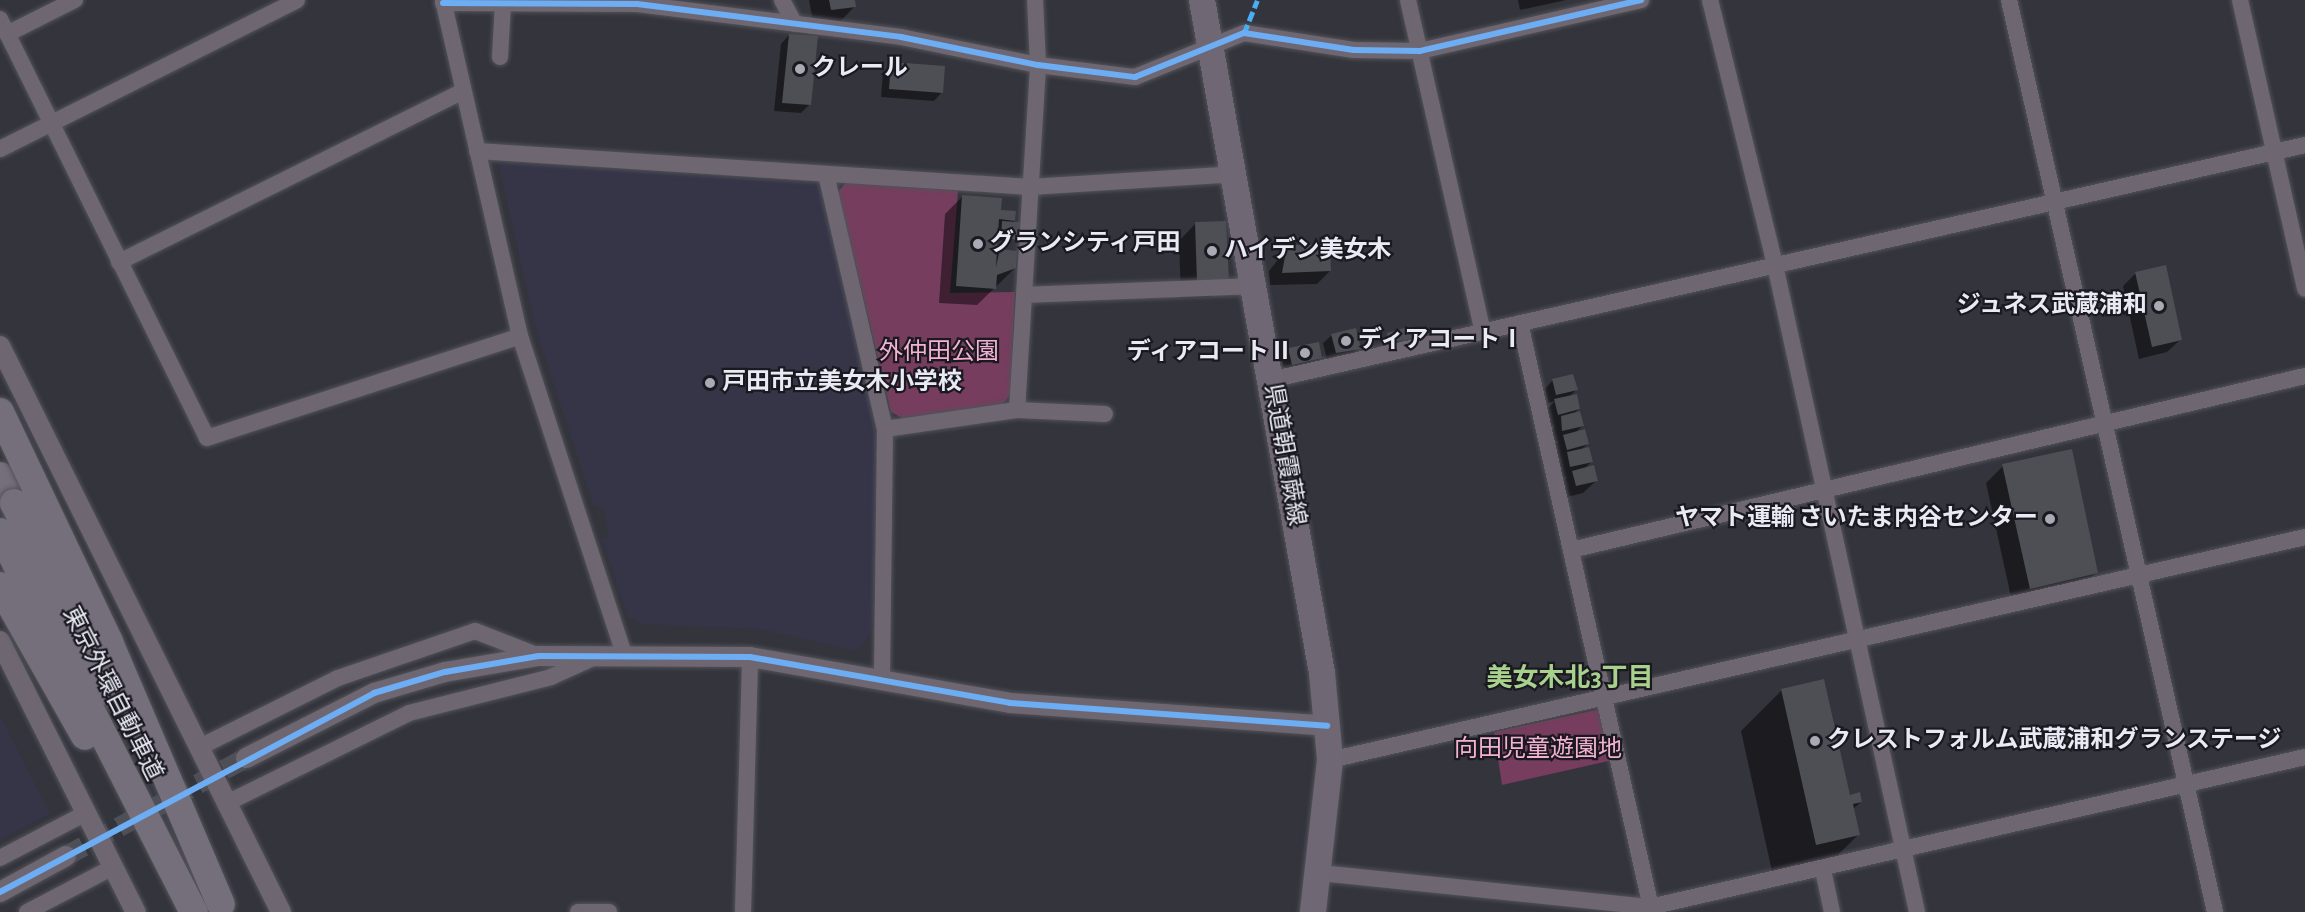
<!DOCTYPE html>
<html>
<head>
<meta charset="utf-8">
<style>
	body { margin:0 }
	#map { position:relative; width:2305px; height:912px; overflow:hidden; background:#34343c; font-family:"Alegreya Sans","Noto Sans JP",sans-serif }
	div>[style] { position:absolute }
	.built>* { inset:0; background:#363548 }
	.green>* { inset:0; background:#773d5e }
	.shadow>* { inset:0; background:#0007 }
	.building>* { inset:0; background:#4d4f55 }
	.tertiary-tunnel>* { height:20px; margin-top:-10px; transform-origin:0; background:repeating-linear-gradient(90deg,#4f4f58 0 20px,transparent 0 30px) }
	.roads { filter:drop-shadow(0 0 2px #525259) drop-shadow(0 0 2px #525259) }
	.minor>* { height:16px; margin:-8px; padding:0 8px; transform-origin:8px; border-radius:8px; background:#6e6772 }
	.tertiary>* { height:20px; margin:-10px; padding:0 10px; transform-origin:10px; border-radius:10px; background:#6e6772 }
	.primary>* { height:26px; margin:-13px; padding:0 13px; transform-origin:13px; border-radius:13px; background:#6f6773 }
	.motorway>* { height:28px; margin:-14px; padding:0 14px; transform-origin:14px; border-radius:14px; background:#756e7b }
	.bridges { filter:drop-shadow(0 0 2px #525259) drop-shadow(0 0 2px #525259) }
	.motorway-bridge>* { height:28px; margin:-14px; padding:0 14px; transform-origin:14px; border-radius:14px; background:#756e7b }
	.quiet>* { height:4.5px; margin-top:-2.25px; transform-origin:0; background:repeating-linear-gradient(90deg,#49aef6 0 9px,transparent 0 13.5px) }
	.cycleway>* { height:6px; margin:-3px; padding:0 3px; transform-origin:3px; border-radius:3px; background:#6dadf4 }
	.dots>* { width:16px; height:16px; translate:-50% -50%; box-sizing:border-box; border:3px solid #1a1920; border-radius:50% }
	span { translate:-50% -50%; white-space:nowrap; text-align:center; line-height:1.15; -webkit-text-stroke:4.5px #1a1920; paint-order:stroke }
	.poi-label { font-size:24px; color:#eaeaf4; font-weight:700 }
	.left { translate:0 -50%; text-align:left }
	.right { translate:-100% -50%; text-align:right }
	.park-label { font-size:24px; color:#f4b2d3 }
	.street-label { font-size:24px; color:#eaeaf4 }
	.neighbourhood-label { font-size:26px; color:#a9d18e; font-weight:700 }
</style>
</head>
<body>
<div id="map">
	<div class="built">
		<i style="clip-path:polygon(498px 162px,813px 183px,822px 190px,879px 433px,874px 607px,870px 635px,857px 651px,761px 629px,643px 624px,628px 617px,602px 538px,609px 537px,603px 506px,594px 506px,537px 333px)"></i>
		<i style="clip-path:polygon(0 715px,50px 814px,0 840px)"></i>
	</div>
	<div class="green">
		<i style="clip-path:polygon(846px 182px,958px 191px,950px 293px,1015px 292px,1010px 395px,1003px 404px,902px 418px,891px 412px,838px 192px)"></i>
		<i style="clip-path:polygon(1601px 709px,1613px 760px,1502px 785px,1494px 732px)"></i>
	</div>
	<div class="shadow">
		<i style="clip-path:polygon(809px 0,854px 0,855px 6px,838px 24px,814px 26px)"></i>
		<i style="clip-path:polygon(1518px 0,1566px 0,1520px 10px)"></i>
		<i style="clip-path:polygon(789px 35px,809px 105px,801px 113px,774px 111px,781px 44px)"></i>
		<i style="clip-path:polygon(892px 64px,942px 92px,934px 101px,881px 97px,883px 72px)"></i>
		<i style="clip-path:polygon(962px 197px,1014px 220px,1017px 239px,996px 241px,995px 256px,1001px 251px,1015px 268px,977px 305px,939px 303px,945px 214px)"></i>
		<i style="clip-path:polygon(1196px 223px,1227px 280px,1210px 297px,1181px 298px,1179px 241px)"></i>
		<i style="clip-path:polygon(1288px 247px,1330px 271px,1317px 284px,1270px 285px,1269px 271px)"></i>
		<i style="clip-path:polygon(2136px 273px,2180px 340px,2167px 352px,2139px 359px,2123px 286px)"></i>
		<i style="clip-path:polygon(1388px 334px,1411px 337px,1385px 346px)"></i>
		<i style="clip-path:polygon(1332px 335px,1359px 348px,1351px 357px,1327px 360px,1323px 343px)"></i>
		<i style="clip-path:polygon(1289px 349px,1321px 358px,1312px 366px,1284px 372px,1281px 358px)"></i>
		<i style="clip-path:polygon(1553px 380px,1576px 390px,1568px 398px,1579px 409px,1573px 414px,1582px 426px,1575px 433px,1587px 444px,1580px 451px,1591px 462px,1584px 469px,1596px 481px,1583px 493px,1563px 498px,1560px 485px,1567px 477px,1558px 479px,1555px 466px,1562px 460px,1554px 462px,1551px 449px,1559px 441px,1550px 443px,1554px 425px,1546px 427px,1542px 414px,1555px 401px,1548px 403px,1545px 389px)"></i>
		<i style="clip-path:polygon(2003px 466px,2097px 572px,2079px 589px,2013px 606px,1986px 483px)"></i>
		<i style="clip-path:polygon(1782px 690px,1849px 796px,1861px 802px,1852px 810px,1858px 835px,1817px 876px,1775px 885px,1741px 731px)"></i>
	</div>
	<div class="building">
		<i style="clip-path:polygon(829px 0,855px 0,856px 7px,831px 10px)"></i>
		<i style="clip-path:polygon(789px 34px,818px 36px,811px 105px,782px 103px)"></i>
		<i style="clip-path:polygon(891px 62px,945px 66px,943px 93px,889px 89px)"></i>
		<i style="clip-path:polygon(962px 195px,1002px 198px,1001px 210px,1016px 211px,1015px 221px,999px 219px,996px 267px,1000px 249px,1017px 251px,1016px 268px,997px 275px,996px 289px,956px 286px)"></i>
		<i style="clip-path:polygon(1002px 221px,1020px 222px,1018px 240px,1001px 238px)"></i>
		<i style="clip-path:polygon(1226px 221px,1229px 281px,1197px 282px,1195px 222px)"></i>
		<i style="clip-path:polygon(1330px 244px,1331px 271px,1282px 273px,1287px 245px)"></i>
		<i style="clip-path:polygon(2166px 265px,2182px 340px,2152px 347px,2135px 272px)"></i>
		<i style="clip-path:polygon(1411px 326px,1412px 338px,1388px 343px,1387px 333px)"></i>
		<i style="clip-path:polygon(1356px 328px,1361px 349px,1336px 353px,1331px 334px)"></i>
		<i style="clip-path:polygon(1319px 342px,1322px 358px,1292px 365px,1288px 348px)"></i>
		<i style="clip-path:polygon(1573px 374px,1578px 390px,1556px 395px,1552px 379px)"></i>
		<i style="clip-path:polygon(1577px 394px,1580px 409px,1558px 415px,1554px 399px)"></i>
		<i style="clip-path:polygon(1580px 411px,1584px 426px,1562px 431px,1561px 416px)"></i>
		<i style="clip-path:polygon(1585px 429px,1589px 444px,1567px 450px,1563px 435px)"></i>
		<i style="clip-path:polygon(1589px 447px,1593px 462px,1570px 467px,1567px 452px)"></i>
		<i style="clip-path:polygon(2072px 449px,2098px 573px,2030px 589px,2002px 464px)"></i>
		<i style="clip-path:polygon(1594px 465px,1598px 481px,1576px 486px,1572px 471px)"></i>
		<i style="clip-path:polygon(1824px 679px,1850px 795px,1860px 792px,1862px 802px,1853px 804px,1860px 835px,1816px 845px,1781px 689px)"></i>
	</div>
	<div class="tertiary-tunnel">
		<i style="left:66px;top:856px;width:205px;rotate:-28.6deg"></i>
	</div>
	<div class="roads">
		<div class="minor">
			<i style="left:443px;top:0;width:345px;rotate:77.1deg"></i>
			<i style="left:520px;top:336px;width:335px;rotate:71.9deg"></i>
			<i style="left:782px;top:0;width:27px;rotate:62deg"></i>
			<i style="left:1408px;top:0;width:340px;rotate:77.3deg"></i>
			<i style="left:1710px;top:0;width:273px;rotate:76.2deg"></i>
			<i style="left:1775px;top:265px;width:662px;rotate:77.62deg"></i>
			<i style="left:2009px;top:0;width:935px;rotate:77.27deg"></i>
			<i style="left:2240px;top:0;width:296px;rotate:77.3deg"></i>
			<i style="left:443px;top:3px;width:194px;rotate:0.3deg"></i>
			<i style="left:637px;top:4px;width:266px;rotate:7.1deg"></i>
			<i style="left:901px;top:37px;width:140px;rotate:11.6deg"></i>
			<i style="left:1038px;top:65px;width:98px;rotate:7.1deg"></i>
			<i style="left:1135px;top:77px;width:118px;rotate:-22deg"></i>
			<i style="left:1244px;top:33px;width:111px;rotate:8.8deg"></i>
			<i style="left:1354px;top:50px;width:66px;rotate:0.9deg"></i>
			<i style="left:1420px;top:51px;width:227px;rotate:-13deg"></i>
			<i style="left:0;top:19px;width:467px;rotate:63.7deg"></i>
			<i style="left:207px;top:438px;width:329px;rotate:-18deg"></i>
			<i style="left:7px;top:34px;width:76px;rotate:-26.6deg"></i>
			<i style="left:500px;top:57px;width:54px;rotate:-86.8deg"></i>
			<i style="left:0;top:149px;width:332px;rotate:-26.6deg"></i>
			<i style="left:477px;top:151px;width:554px;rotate:3.72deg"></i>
			<i style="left:1030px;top:187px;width:204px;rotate:-3.6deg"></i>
			<i style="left:826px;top:174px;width:262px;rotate:77deg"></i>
			<i style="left:885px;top:429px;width:251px;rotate:90.7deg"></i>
			<i style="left:119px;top:262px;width:384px;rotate:-26.4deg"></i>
			<i style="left:1024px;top:295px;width:231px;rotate:-2.2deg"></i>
			<i style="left:1520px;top:323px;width:604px;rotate:77.37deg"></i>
			<i style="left:1270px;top:380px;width:1061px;rotate:-12.79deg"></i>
			<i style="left:1017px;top:410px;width:88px;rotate:2.6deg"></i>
			<i style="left:885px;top:429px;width:133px;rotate:-8.2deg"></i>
			<i style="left:1017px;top:410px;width:346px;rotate:-86.5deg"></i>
			<i style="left:1038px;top:65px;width:65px;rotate:-92.6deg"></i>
			<i style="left:1571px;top:550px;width:754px;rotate:-13.34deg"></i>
			<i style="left:200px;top:747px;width:154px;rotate:-26.6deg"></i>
			<i style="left:338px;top:678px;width:145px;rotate:-18.9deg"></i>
			<i style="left:475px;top:631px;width:69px;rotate:21.3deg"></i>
			<i style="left:1330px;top:760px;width:1000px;rotate:-12.88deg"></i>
			<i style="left:227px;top:803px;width:203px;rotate:-26.3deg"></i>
			<i style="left:409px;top:713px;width:146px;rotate:-14.2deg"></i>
			<i style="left:551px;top:677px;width:48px;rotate:-24.4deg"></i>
			<i style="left:0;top:858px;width:97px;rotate:-27.6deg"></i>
			<i style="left:1823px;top:870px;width:43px;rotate:77.9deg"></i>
			<i style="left:1321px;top:873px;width:331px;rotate:5.9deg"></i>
			<i style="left:1650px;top:907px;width:672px;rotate:-12.9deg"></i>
			<i style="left:27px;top:912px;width:97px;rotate:-27.6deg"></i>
			<i style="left:578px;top:912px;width:31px"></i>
			<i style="left:743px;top:912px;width:255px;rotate:-88.4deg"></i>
		</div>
		<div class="tertiary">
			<i style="left:0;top:346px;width:632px;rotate:63.6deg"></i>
			<i style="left:0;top:641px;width:303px;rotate:63.4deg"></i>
			<i style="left:246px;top:758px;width:144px;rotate:-26.9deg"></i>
			<i style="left:374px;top:693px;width:74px;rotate:-16.5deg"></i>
			<i style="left:445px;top:672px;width:95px;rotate:-9.7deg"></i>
			<i style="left:539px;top:656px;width:211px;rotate:0.3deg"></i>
			<i style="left:750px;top:657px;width:264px;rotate:10deg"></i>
			<i style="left:1010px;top:703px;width:318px;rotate:4.1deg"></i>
			<i style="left:0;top:892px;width:75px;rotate:-28.6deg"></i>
		</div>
		<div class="primary">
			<i style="left:1202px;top:0;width:684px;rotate:79.89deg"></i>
			<i style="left:1322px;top:673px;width:87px;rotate:84.7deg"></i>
			<i style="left:1330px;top:760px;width:153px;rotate:96.4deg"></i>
		</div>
		<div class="motorway">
			<i style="left:0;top:476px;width:30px;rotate:63deg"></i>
		</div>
	</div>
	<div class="bridges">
		<div class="motorway-bridge">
			<i style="left:0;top:412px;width:255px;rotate:64.6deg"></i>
			<i style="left:109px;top:642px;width:285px;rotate:66.9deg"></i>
			<i style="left:14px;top:503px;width:214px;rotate:62.7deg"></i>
			<i style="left:0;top:532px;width:427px;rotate:63deg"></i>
			<i style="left:0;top:586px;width:172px;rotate:60.5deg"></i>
		</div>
	</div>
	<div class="quiet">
		<i style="left:1244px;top:33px;width:35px;rotate:-68deg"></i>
	</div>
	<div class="cycleway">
		<i style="left:443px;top:3px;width:194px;rotate:0.3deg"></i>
		<i style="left:637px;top:4px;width:266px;rotate:7.1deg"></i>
		<i style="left:901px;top:37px;width:140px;rotate:11.6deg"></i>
		<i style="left:1038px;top:65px;width:98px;rotate:7.1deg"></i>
		<i style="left:1135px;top:77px;width:118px;rotate:-22deg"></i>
		<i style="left:1244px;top:33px;width:111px;rotate:8.8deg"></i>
		<i style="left:1354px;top:50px;width:66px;rotate:0.9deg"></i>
		<i style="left:1420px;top:51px;width:227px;rotate:-13deg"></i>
		<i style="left:0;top:892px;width:424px;rotate:-28deg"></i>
		<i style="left:374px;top:693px;width:74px;rotate:-16.5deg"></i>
		<i style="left:445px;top:672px;width:95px;rotate:-9.7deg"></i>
		<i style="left:539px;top:656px;width:211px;rotate:0.3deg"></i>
		<i style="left:750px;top:657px;width:264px;rotate:10deg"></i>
		<i style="left:1010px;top:703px;width:318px;rotate:4.1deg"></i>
	</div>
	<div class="dots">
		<i style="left:800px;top:69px;background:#aaaab4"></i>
		<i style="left:978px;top:244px;background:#aaaab4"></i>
		<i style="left:1212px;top:251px;background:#aaaab4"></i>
		<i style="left:2159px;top:306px;background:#aaaab4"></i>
		<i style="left:1346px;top:341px;background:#aaaab4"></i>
		<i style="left:1305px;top:353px;background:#aaaab4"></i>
		<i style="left:710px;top:383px;background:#aaaab4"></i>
		<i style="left:2050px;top:519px;background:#aaaab4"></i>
		<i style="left:1815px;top:741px;background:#aaaab4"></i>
	</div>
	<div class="poi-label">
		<span class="left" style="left:812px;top:69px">クレール</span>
		<span class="left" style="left:990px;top:244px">グランシティ戸田</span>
		<span class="left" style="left:1224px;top:251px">ハイデン美女木</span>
		<span class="right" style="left:2147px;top:306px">ジュネス武蔵浦和</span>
		<span class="left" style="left:1358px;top:341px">ディアコートⅠ</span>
		<span class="right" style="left:1293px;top:353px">ディアコートⅡ</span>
		<span class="left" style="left:722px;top:383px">戸田市立美女木小学校</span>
		<span class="right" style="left:2038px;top:519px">ヤマト運輸 さいたま内谷センター</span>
		<span class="left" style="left:1827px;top:741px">クレストフォルム武蔵浦和グランステージ</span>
	</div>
	<div class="park-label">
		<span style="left:939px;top:353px">外仲田公園</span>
		<span style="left:1538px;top:750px">向田児童遊園地</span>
	</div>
	<div class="street-label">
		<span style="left:1284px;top:455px;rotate:80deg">県道朝霞蕨線</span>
		<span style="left:112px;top:694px;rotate:63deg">東京外環自動車道</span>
	</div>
	<div class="neighbourhood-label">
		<span style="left:1570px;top:679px">美女木北3丁目</span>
	</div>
</div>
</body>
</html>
